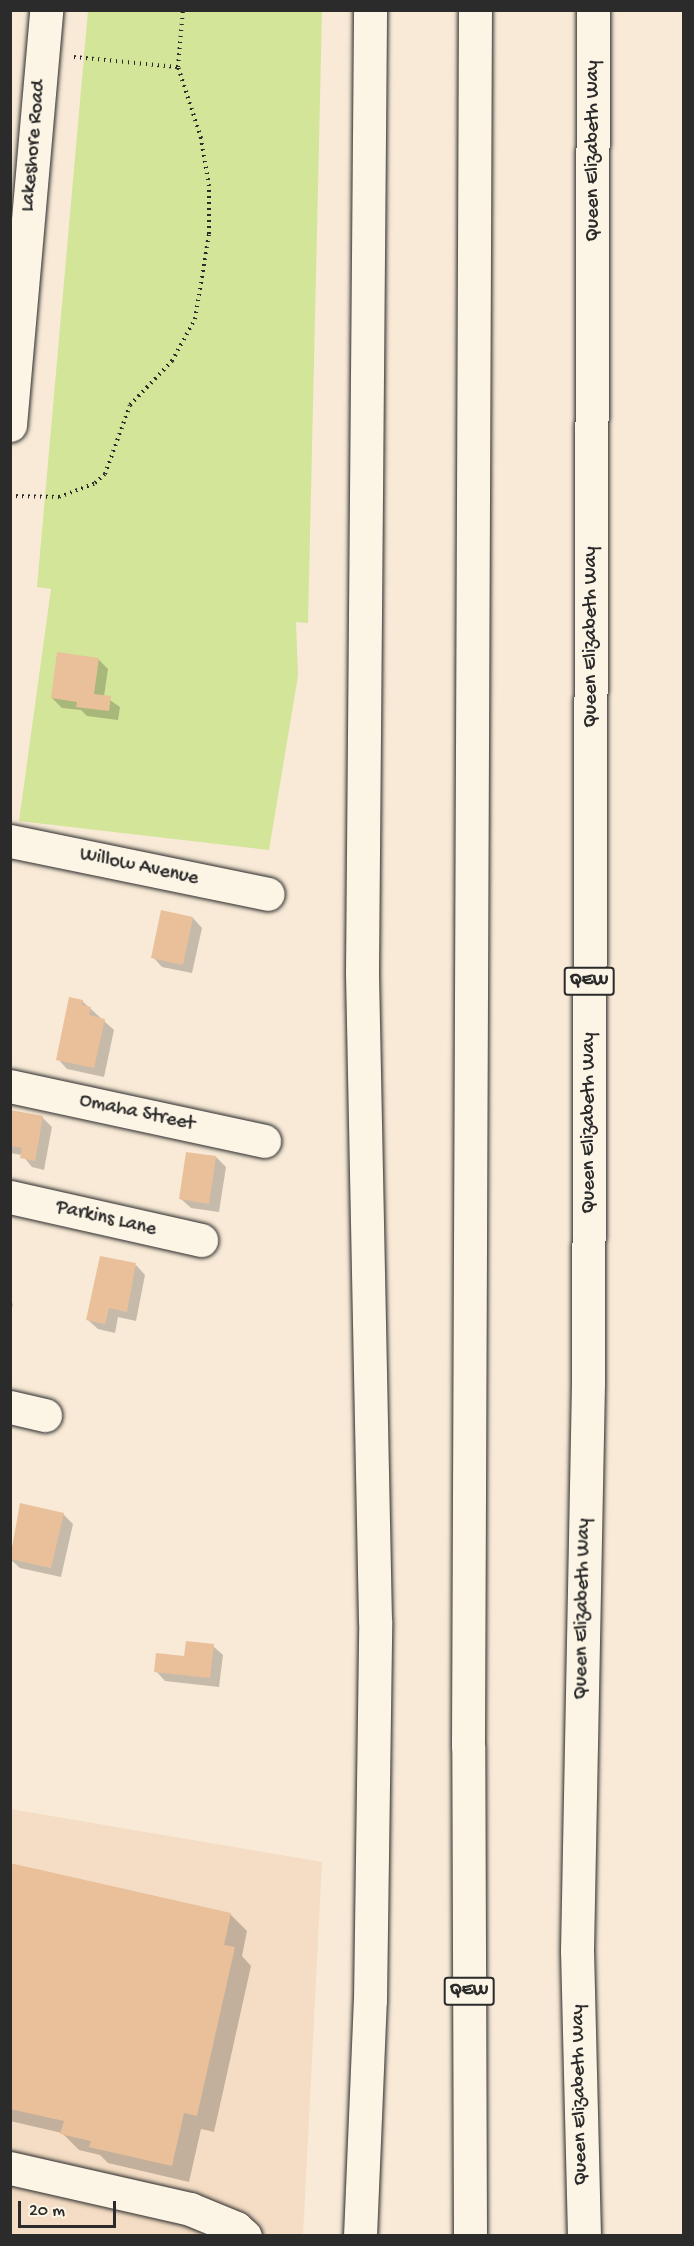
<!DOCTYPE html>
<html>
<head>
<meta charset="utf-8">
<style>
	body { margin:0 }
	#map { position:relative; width:694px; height:2246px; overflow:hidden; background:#f8ead6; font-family:"Gochi Hand",sans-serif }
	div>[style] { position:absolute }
	.built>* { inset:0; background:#f4ddc4 }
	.green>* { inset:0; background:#d3e599 }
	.shadow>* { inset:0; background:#0003 }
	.building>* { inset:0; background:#eac09a }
	.path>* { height:4px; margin-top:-2px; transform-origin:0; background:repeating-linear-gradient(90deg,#2b2b2b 0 1.5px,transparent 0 6px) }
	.roads { filter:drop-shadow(0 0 2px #2b2b2b) drop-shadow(0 0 2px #2b2b2b) }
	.minor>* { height:33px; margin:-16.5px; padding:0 16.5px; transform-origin:16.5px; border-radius:16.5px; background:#fcf5e5 }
	.major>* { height:33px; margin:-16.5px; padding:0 16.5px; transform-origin:16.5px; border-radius:16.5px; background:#fcf5e5 }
	.highway>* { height:33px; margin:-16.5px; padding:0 16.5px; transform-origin:16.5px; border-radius:16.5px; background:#fcf5e5 }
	span { translate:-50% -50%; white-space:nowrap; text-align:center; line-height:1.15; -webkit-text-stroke:4.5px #fcf5e5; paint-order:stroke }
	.shield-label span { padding:2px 4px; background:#fcf5e5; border:2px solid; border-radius:4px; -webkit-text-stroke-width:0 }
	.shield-label { font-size:18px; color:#2b2b2b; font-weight:700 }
	.street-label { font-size:20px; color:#2b2b2b }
	.frame { position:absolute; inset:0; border:12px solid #2b2b2b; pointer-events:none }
	.scale { position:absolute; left:18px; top:2201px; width:98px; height:27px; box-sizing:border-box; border:3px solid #2b2b2b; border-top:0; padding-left:8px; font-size:18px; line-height:21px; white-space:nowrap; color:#2b2b2b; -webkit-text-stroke:4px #fcf5e5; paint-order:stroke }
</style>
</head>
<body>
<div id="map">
	<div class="built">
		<i style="clip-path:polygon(10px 1809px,322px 1862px,303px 2235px,11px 2235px)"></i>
	</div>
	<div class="green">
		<i style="clip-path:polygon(88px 11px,322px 11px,308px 623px,296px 622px,298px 676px,269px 850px,19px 821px,51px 589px,37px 587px)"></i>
	</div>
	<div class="shadow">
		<i style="clip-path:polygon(98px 659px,108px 669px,104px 696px,120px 707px,118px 720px,87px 716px,81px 710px,62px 708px,52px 698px)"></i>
		<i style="clip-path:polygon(193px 918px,202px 928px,192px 973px,162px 967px,153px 957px)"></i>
		<i style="clip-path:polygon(82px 1001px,114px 1030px,104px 1077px,67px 1069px,58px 1059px)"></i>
		<i style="clip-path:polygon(10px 1111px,42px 1117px,52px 1127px,44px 1170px,32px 1167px,22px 1155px,10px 1153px)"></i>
		<i style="clip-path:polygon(216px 1157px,226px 1167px,219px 1212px,191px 1208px,181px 1199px)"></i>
		<i style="clip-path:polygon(136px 1265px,145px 1275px,136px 1321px,118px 1317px,115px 1333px,98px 1329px,88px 1320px)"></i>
		<i style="clip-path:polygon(10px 1301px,13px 1304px,10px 1316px)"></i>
		<i style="clip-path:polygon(22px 1505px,63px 1514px,73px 1524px,61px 1577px,20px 1568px,10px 1559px)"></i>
		<i style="clip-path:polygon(213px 1646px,223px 1655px,219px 1687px,165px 1681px,156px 1671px)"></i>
		<i style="clip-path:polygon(10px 1865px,230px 1914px,247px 1931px,242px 1956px,251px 1966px,214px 2132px,201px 2129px,189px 2182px,108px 2163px,100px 2155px,79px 2150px,62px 2133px,10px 2121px)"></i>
	</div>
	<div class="building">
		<i style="clip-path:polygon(57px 652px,99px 658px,94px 694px,111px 696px,109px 711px,76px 707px,77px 702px,51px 698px)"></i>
		<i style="clip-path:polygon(161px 910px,193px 917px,183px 965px,151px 958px)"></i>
		<i style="clip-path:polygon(69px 997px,83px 1000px,82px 1005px,91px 1007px,89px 1015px,105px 1019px,94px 1068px,56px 1060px)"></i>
		<i style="clip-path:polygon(10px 1110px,43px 1116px,35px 1161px,20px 1158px,22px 1148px,10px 1146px)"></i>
		<i style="clip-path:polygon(186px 1152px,216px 1156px,209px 1204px,179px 1199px)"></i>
		<i style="clip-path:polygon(100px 1256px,136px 1263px,127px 1312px,109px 1308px,105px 1324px,86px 1320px)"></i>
		<i style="clip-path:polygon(20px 1503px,64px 1513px,51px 1568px,10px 1559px)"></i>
		<i style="clip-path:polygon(186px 1641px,214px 1644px,210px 1678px,154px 1672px,156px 1653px,184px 1656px)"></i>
		<i style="clip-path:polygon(10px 1863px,231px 1913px,224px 1945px,235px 1947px,197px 2116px,184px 2113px,172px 2166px,89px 2147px,91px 2141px,60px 2134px,64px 2121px,10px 2109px)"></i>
	</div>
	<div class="path">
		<i style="left:74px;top:57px;width:104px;rotate:5.5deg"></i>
		<i style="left:10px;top:496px;width:49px;rotate:1.2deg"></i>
		<i style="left:59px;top:497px;width:39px;rotate:-21deg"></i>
		<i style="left:95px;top:483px;width:13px;rotate:-42deg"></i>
		<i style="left:105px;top:474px;width:73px;rotate:-70.1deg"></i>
		<i style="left:130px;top:405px;width:61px;rotate:-46.3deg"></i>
		<i style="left:172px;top:361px;width:48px;rotate:-61.3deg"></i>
		<i style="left:195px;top:319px;width:86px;rotate:-80.6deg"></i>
		<i style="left:209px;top:234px;width:48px;rotate:-90deg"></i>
		<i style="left:209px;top:186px;width:49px;rotate:-99.5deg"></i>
		<i style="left:201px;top:138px;width:75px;rotate:-107.9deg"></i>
		<i style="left:178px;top:67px;width:57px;rotate:-85deg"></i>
	</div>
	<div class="roads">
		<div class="minor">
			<i style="left:10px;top:841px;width:263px;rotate:11.6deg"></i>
			<i style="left:10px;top:1086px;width:260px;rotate:12.2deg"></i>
			<i style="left:10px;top:1197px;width:196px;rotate:12.7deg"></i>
			<i style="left:10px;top:1407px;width:36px;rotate:13deg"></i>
			<i style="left:10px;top:2168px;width:185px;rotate:12.8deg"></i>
			<i style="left:190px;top:2209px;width:50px;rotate:22.4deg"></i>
			<i style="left:236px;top:2228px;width:12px;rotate:42deg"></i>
		</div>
		<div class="major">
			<i style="left:10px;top:425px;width:417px;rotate:-85deg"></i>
		</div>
		<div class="highway">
			<i style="left:360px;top:2236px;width:236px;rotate:-87.6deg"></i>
			<i style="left:370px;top:2000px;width:379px;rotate:-89.2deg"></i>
			<i style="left:375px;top:1621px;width:649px;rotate:-91.15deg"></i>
			<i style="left:362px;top:972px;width:962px;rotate:-89.52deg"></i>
			<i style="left:470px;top:2236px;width:490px;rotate:-90.2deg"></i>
			<i style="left:468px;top:1746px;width:1736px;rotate:-89.77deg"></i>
			<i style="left:584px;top:2236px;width:285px;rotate:-91.4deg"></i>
			<i style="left:577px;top:1951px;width:569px;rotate:-88.89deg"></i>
			<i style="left:588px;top:1382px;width:1372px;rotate:-89.79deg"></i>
		</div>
	</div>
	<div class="shield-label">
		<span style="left:589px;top:981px">QEW</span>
		<span style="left:469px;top:1991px">QEW</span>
	</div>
	<div class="street-label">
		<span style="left:34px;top:146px;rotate:-85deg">Lakeshore Road</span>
		<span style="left:593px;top:151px;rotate:-90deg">Queen Elizabeth Way</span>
		<span style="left:591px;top:637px;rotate:-90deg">Queen Elizabeth Way</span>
		<span style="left:139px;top:867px;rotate:12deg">Willow Avenue</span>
		<span style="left:137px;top:1113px;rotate:12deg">Omaha Street</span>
		<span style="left:589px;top:1123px;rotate:-90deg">Queen Elizabeth Way</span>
		<span style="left:106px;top:1219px;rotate:13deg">Parkins Lane</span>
		<span style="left:583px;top:1609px;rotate:-89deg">Queen Elizabeth Way</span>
		<span style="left:580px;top:2095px;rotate:-91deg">Queen Elizabeth Way</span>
	</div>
	<div class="frame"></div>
	<div class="scale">20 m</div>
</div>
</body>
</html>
